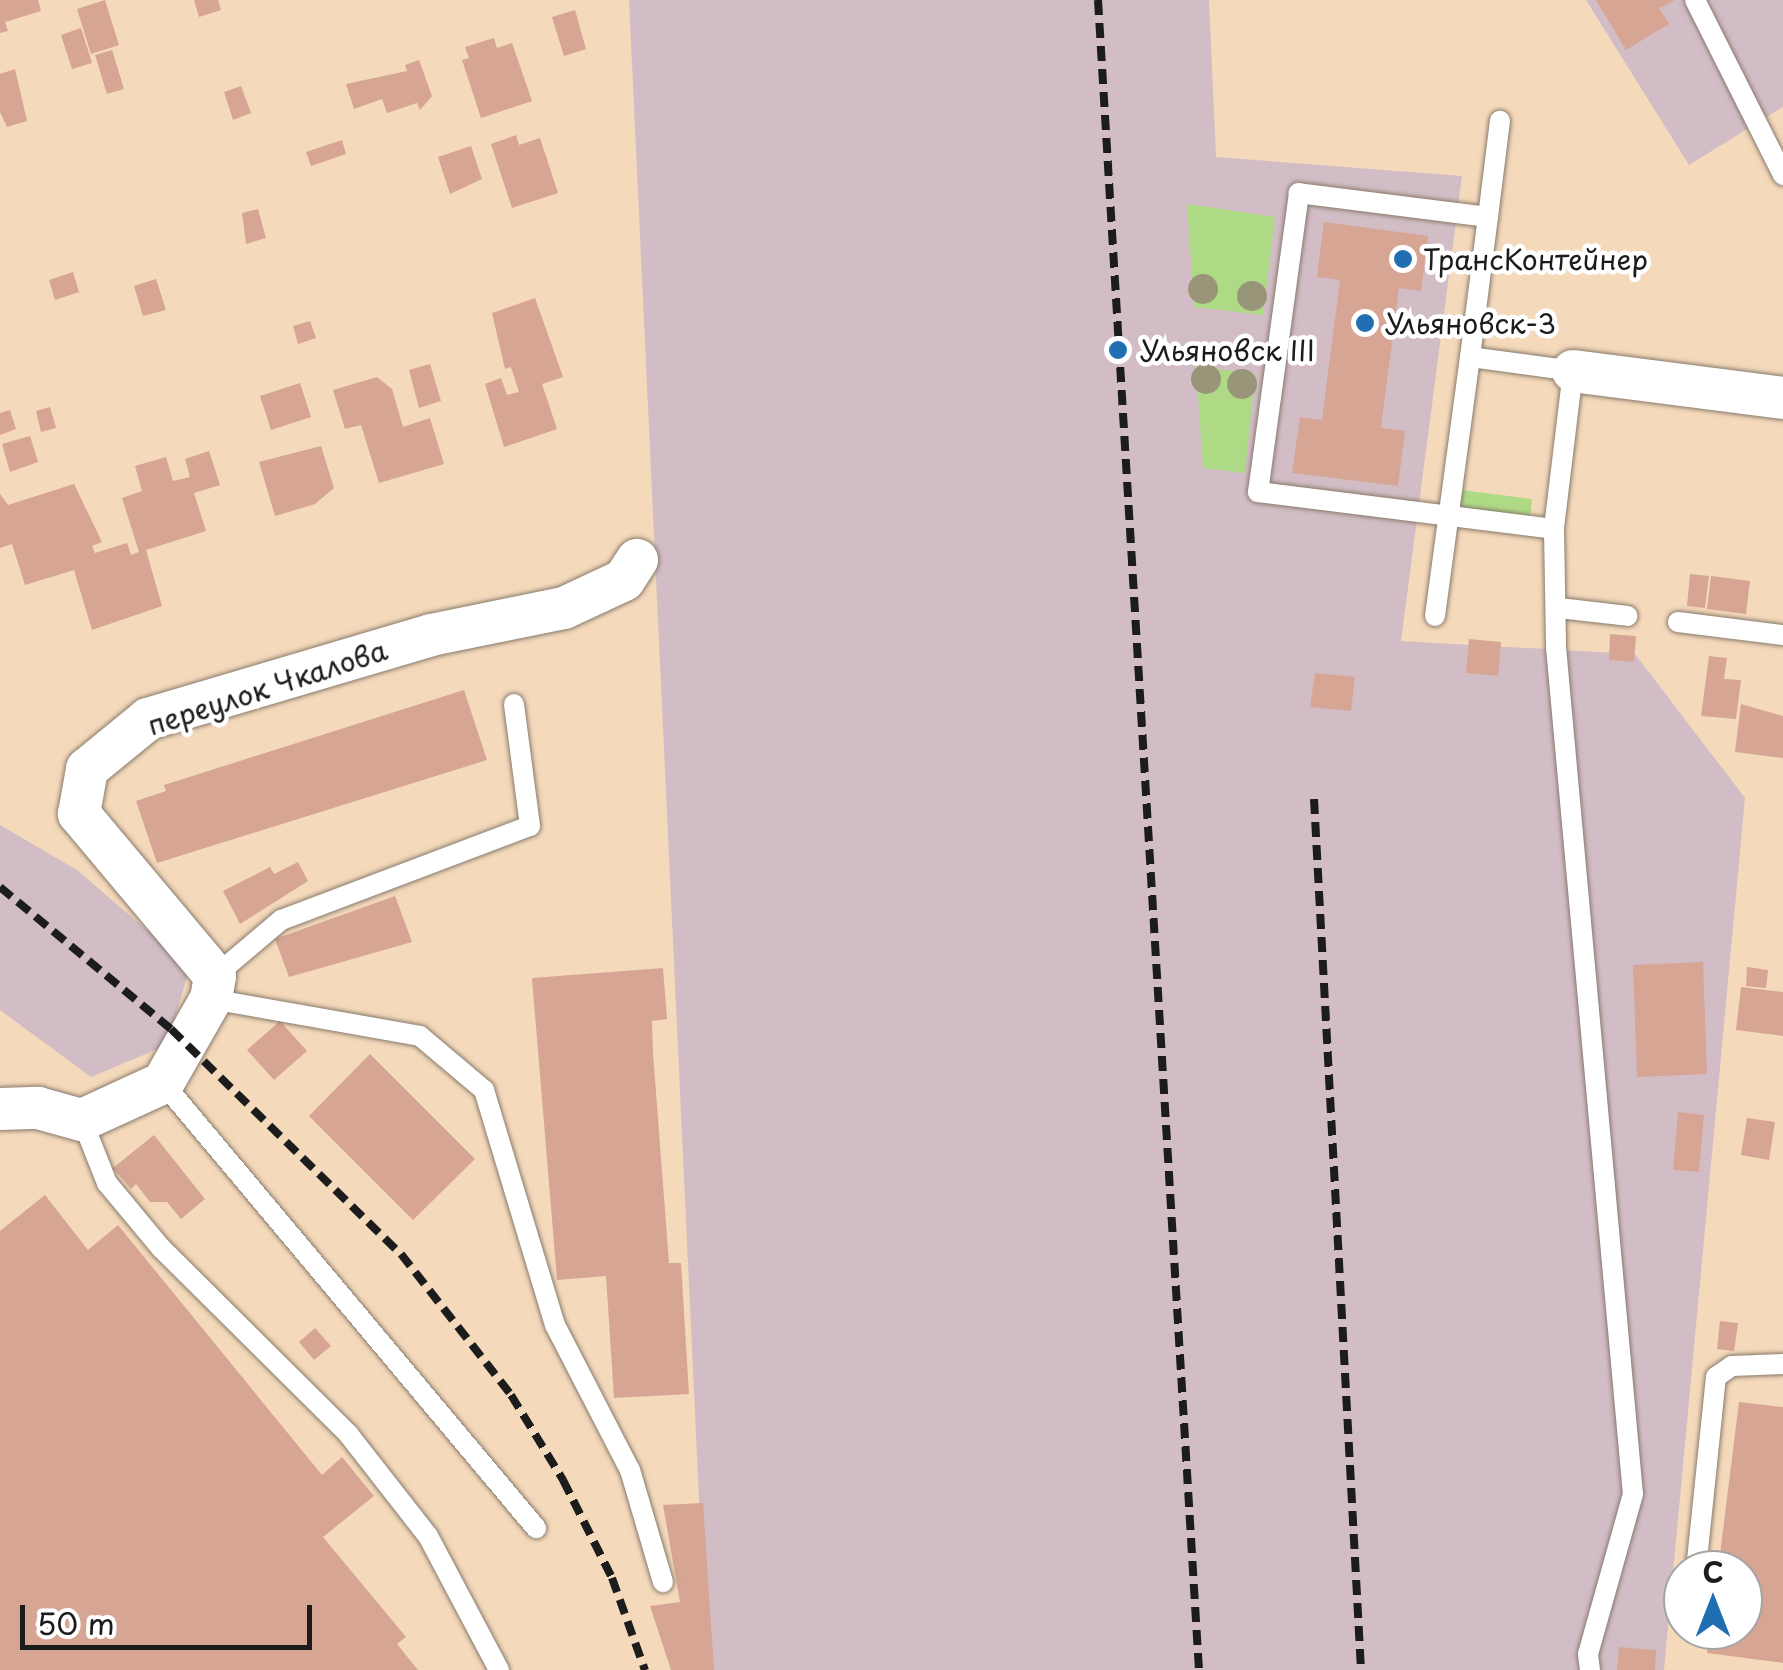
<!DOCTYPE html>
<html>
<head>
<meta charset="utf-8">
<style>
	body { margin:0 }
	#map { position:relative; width:1783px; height:1670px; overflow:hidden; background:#f4d9bb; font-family:"Playpen Sans",sans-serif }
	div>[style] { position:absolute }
	.industrial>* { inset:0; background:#d2bdc6 }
	.green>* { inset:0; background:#afda85 }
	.building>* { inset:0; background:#d7a593 }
	.roads { filter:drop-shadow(0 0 2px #887a6c) drop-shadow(0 0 2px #887a6c) }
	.service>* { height:20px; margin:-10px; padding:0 10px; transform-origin:10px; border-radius:10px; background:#fff }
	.minor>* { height:42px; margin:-21px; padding:0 21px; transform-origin:21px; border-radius:21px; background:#fff }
	.rail>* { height:8px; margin-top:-4px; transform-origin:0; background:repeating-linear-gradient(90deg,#1c1c1c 0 15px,transparent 0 23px) }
	.trees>* { width:30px; height:30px; margin:-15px; border-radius:50%; background:#999578 }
	.dots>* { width:28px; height:28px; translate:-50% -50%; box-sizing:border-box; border:5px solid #fff; border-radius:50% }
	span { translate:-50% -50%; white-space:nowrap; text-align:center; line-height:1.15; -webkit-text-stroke:9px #fff; paint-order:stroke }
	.poi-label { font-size:28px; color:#1c1c1c }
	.left { translate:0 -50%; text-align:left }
	.street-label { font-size:28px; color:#1c1c1c }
	.north { position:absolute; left:1663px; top:1550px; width:100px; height:100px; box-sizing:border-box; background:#fff; border:2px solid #a4a4a4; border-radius:50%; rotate:0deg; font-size:28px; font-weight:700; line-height:40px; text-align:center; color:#1c1c1c }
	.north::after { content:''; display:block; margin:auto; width:35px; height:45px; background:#1f6fb2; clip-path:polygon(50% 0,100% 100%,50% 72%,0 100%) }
	.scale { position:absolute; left:20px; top:1605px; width:292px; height:45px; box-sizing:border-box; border:5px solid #1c1c1c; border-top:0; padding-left:12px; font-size:30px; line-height:35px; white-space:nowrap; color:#1c1c1c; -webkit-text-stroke:8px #fff; paint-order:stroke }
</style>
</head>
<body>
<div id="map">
	<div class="industrial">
		<i style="clip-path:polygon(629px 0,1209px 0,1216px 157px,1462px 176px,1401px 641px,1635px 654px,1745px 798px,1664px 1670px,707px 1670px)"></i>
		<i style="clip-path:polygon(1586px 0,1783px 0,1783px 107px,1689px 165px)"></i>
		<i style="clip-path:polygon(0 825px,77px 870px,190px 967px,167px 1045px,91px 1077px,0 1010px)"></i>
	</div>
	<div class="green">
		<i style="clip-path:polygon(1187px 204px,1275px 217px,1263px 315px,1194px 307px)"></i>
		<i style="clip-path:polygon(1196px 366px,1255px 374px,1245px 473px,1203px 468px)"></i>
		<i style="clip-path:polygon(1462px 490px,1532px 499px,1530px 519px,1459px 510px)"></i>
	</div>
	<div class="building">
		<i style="clip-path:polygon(0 0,38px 0,41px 11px,5px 22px,8px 31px,0 33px)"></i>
		<i style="clip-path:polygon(105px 0,119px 45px,91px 54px,77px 9px)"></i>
		<i style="clip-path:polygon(194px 0,218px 0,221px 10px,199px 17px)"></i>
		<i style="clip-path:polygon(1596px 0,1675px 0,1659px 8px,1669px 24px,1626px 50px)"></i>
		<i style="clip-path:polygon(575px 10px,586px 49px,564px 56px,552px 17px)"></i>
		<i style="clip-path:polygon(81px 28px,92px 63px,72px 69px,61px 35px)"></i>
		<i style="clip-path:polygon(494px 38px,497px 48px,512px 43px,532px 101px,481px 118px,462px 60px,469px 58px,465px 47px)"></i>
		<i style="clip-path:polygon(112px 50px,124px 89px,107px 94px,95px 55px)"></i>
		<i style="clip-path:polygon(419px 60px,432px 96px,420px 110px,417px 103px,387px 113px,382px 99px,354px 109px,346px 84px,407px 71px,405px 65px)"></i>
		<i style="clip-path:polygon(15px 69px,27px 121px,7px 127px,0 112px,0 74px)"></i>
		<i style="clip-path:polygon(241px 86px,251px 113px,233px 120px,224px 92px)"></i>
		<i style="clip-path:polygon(516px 135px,519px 145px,540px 138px,558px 193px,512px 208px,491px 144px)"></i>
		<i style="clip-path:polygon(342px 140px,346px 154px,311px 166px,306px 152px)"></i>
		<i style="clip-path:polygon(471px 146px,482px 179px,450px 194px,438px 157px)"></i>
		<i style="clip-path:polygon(258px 209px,266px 238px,246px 244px,242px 213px)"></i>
		<i style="clip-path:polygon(1324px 222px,1428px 236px,1421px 291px,1399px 288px,1381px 428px,1405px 431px,1398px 486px,1292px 473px,1300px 417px,1322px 420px,1340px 280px,1317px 277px)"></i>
		<i style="clip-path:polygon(73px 272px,79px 292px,55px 300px,49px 280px)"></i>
		<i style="clip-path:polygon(156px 279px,166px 310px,143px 316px,134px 286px)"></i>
		<i style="clip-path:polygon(535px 298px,563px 377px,542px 384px,557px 429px,504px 447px,485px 384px,501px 378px,507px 395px,519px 392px,511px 367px,505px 369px,492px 313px)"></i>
		<i style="clip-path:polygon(310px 321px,316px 338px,298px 344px,293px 326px)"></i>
		<i style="clip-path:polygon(430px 364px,441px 401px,419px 408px,409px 370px)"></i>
		<i style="clip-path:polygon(377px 377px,392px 389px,403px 427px,430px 418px,444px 464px,379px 483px,361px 425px,345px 429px,333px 390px)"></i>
		<i style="clip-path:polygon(300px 383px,311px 417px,271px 430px,260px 396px)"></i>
		<i style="clip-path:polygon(50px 407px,56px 428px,41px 432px,36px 411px)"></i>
		<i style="clip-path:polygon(10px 410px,16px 429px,0 435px,0 413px)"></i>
		<i style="clip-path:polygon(30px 436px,38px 462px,10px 472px,2px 444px)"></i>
		<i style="clip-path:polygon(321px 446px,334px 488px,315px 504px,275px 516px,259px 462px)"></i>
		<i style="clip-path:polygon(209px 451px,220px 485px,194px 493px,206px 531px,146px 550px,162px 606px,92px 630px,74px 570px,25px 585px,12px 544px,0 548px,0 494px,8px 505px,74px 484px,102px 542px,92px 546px,95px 553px,127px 543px,131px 555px,139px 552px,122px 498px,142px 491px,135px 466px,166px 457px,173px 481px,190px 477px,185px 459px)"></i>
		<i style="clip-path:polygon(1690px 574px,1709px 576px,1705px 608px,1687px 606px)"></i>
		<i style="clip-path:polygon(1711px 576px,1750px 581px,1746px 614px,1707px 609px)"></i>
		<i style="clip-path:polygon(1610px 634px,1636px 636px,1634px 662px,1609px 660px)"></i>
		<i style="clip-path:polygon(1469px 639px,1501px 642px,1498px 676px,1466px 673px)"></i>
		<i style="clip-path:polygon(1709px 656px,1727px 658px,1724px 679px,1741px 680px,1736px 719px,1701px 716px)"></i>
		<i style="clip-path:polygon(1315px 673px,1355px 677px,1351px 711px,1310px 707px)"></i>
		<i style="clip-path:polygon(464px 690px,487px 760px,157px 863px,136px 801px,166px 791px,164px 785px)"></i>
		<i style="clip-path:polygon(1741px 704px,1783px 716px,1783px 758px,1735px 752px)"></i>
		<i style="clip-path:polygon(298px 862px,308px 881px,240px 924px,223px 891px,270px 867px,274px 874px)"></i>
		<i style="clip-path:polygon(395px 896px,412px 942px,289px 977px,275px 939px)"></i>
		<i style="clip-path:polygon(1703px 962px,1707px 1074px,1637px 1077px,1633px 965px)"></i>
		<i style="clip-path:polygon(1747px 967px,1768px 970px,1766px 988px,1746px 986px)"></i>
		<i style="clip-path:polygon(663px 968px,667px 1019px,652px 1021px,653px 1053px,669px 1263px,681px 1263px,689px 1394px,614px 1398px,606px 1276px,557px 1280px,532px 978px)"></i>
		<i style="clip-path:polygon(1741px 987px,1783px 992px,1783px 1036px,1736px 1030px)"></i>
		<i style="clip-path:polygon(280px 1021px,307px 1051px,274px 1080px,247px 1050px)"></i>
		<i style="clip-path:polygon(370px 1054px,475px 1159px,413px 1220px,309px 1116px)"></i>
		<i style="clip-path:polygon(1678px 1112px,1704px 1115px,1699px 1172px,1673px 1170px)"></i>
		<i style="clip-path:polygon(1747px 1118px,1775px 1122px,1769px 1160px,1741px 1155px)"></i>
		<i style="clip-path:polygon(154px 1135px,205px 1199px,181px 1219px,167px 1202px,150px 1202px,136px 1184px,131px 1189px,113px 1168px)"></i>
		<i style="clip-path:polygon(45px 1195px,88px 1250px,118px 1225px,322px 1475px,342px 1457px,374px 1496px,323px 1537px,406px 1637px,397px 1644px,418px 1670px,0 1670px,0 1231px)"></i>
		<i style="clip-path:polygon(1720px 1321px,1738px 1323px,1734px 1351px,1717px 1349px)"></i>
		<i style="clip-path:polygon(315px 1328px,331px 1346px,314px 1360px,299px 1342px)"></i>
		<i style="clip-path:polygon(1739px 1402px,1783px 1407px,1783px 1663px,1707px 1653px,1710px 1630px,1743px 1630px,1743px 1570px,1718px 1570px)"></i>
		<i style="clip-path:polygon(703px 1503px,714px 1670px,671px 1670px,650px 1606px,680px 1602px,663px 1505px)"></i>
		<i style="clip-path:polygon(1619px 1647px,1656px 1650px,1655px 1670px,1617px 1670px)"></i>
	</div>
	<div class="roads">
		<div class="service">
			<i style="left:1695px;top:0;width:196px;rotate:63.3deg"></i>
			<i style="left:1488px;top:217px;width:97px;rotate:-82.9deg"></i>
			<i style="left:1470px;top:357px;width:141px;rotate:-82.7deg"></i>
			<i style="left:1488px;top:217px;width:191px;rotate:-172.8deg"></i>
			<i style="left:1299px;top:193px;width:302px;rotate:97.8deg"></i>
			<i style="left:1258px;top:492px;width:298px;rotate:7.1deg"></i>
			<i style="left:1559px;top:608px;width:69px;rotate:6.6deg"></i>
			<i style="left:1435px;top:616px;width:261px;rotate:-82.3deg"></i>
			<i style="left:1470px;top:357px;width:104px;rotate:7.7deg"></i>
			<i style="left:1573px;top:371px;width:159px;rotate:96.9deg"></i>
			<i style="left:1554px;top:529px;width:118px;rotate:89deg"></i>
			<i style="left:1556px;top:647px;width:850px;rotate:84.81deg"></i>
			<i style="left:1633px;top:1494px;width:166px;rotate:105.7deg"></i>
			<i style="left:1588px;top:1654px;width:16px;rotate:83deg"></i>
			<i style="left:1678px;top:622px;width:106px;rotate:7.1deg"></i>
			<i style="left:215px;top:976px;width:87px;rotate:-40.3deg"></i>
			<i style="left:281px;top:920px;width:266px;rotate:-20.7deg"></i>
			<i style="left:530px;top:826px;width:123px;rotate:-97.5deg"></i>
			<i style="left:211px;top:999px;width:212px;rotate:10deg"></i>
			<i style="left:420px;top:1036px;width:84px;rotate:40.2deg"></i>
			<i style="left:484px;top:1090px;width:245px;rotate:73.2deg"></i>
			<i style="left:555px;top:1325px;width:163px;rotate:62.7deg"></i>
			<i style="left:630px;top:1470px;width:117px;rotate:73.6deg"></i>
			<i style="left:163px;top:1083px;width:581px;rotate:50.03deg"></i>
			<i style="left:82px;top:1120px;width:68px;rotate:68.4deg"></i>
			<i style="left:107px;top:1183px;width:85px;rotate:50.3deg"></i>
			<i style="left:161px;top:1248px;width:265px;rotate:44.8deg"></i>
			<i style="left:349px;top:1435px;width:128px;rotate:52deg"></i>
			<i style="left:428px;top:1536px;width:152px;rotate:62.1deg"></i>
			<i style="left:1696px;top:1570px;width:194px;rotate:-84.1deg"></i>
			<i style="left:1716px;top:1377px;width:19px;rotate:-35deg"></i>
			<i style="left:1732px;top:1366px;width:51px;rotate:-2.2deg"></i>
		</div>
		<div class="minor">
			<i style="left:1573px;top:371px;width:212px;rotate:7.3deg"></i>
			<i style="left:0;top:1109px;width:38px;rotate:-2deg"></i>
			<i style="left:38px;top:1108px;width:46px;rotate:15.3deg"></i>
			<i style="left:82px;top:1120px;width:89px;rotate:-24.6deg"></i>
			<i style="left:163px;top:1083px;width:97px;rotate:-60.3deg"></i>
			<i style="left:211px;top:999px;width:23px;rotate:-80deg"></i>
			<i style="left:215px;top:976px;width:212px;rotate:-130deg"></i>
			<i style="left:79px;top:814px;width:46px;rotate:-79.9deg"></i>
			<i style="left:87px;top:769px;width:79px;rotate:-39.3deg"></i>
			<i style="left:148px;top:719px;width:295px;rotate:-16.5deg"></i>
			<i style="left:431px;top:635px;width:136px;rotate:-11.5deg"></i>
			<i style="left:564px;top:608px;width:66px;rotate:-25deg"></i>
			<i style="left:624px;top:580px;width:24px;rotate:-57deg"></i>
		</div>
	</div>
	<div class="rail">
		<i style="left:1098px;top:0;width:1673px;rotate:86.54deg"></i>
		<i style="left:1314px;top:799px;width:872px;rotate:86.91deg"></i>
		<i style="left:0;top:887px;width:222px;rotate:39.7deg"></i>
		<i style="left:171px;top:1029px;width:322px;rotate:44.4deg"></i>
		<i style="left:401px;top:1254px;width:179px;rotate:52deg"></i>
		<i style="left:511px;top:1395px;width:100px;rotate:58.5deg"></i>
		<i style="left:563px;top:1480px;width:110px;rotate:63.4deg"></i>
		<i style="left:612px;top:1578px;width:98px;rotate:70.3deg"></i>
	</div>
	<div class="trees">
		<i style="left:1203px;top:289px"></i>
		<i style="left:1252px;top:296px"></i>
		<i style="left:1206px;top:379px"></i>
		<i style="left:1242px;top:384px"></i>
	</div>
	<div class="dots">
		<i style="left:1403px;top:259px;background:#1f6fb2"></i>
		<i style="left:1365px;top:323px;background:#1f6fb2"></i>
		<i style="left:1118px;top:350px;background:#1f6fb2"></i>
	</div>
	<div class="poi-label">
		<span class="left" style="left:1423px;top:259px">ТрансКонтейнер</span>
		<span class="left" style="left:1385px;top:323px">Ульяновск-3</span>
		<span class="left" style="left:1140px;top:350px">Ульяновск III</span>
	</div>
	<div class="street-label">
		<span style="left:267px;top:687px;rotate:-18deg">переулок Чкалова</span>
	</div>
	<div class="north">С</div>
	<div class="scale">50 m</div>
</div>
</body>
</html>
